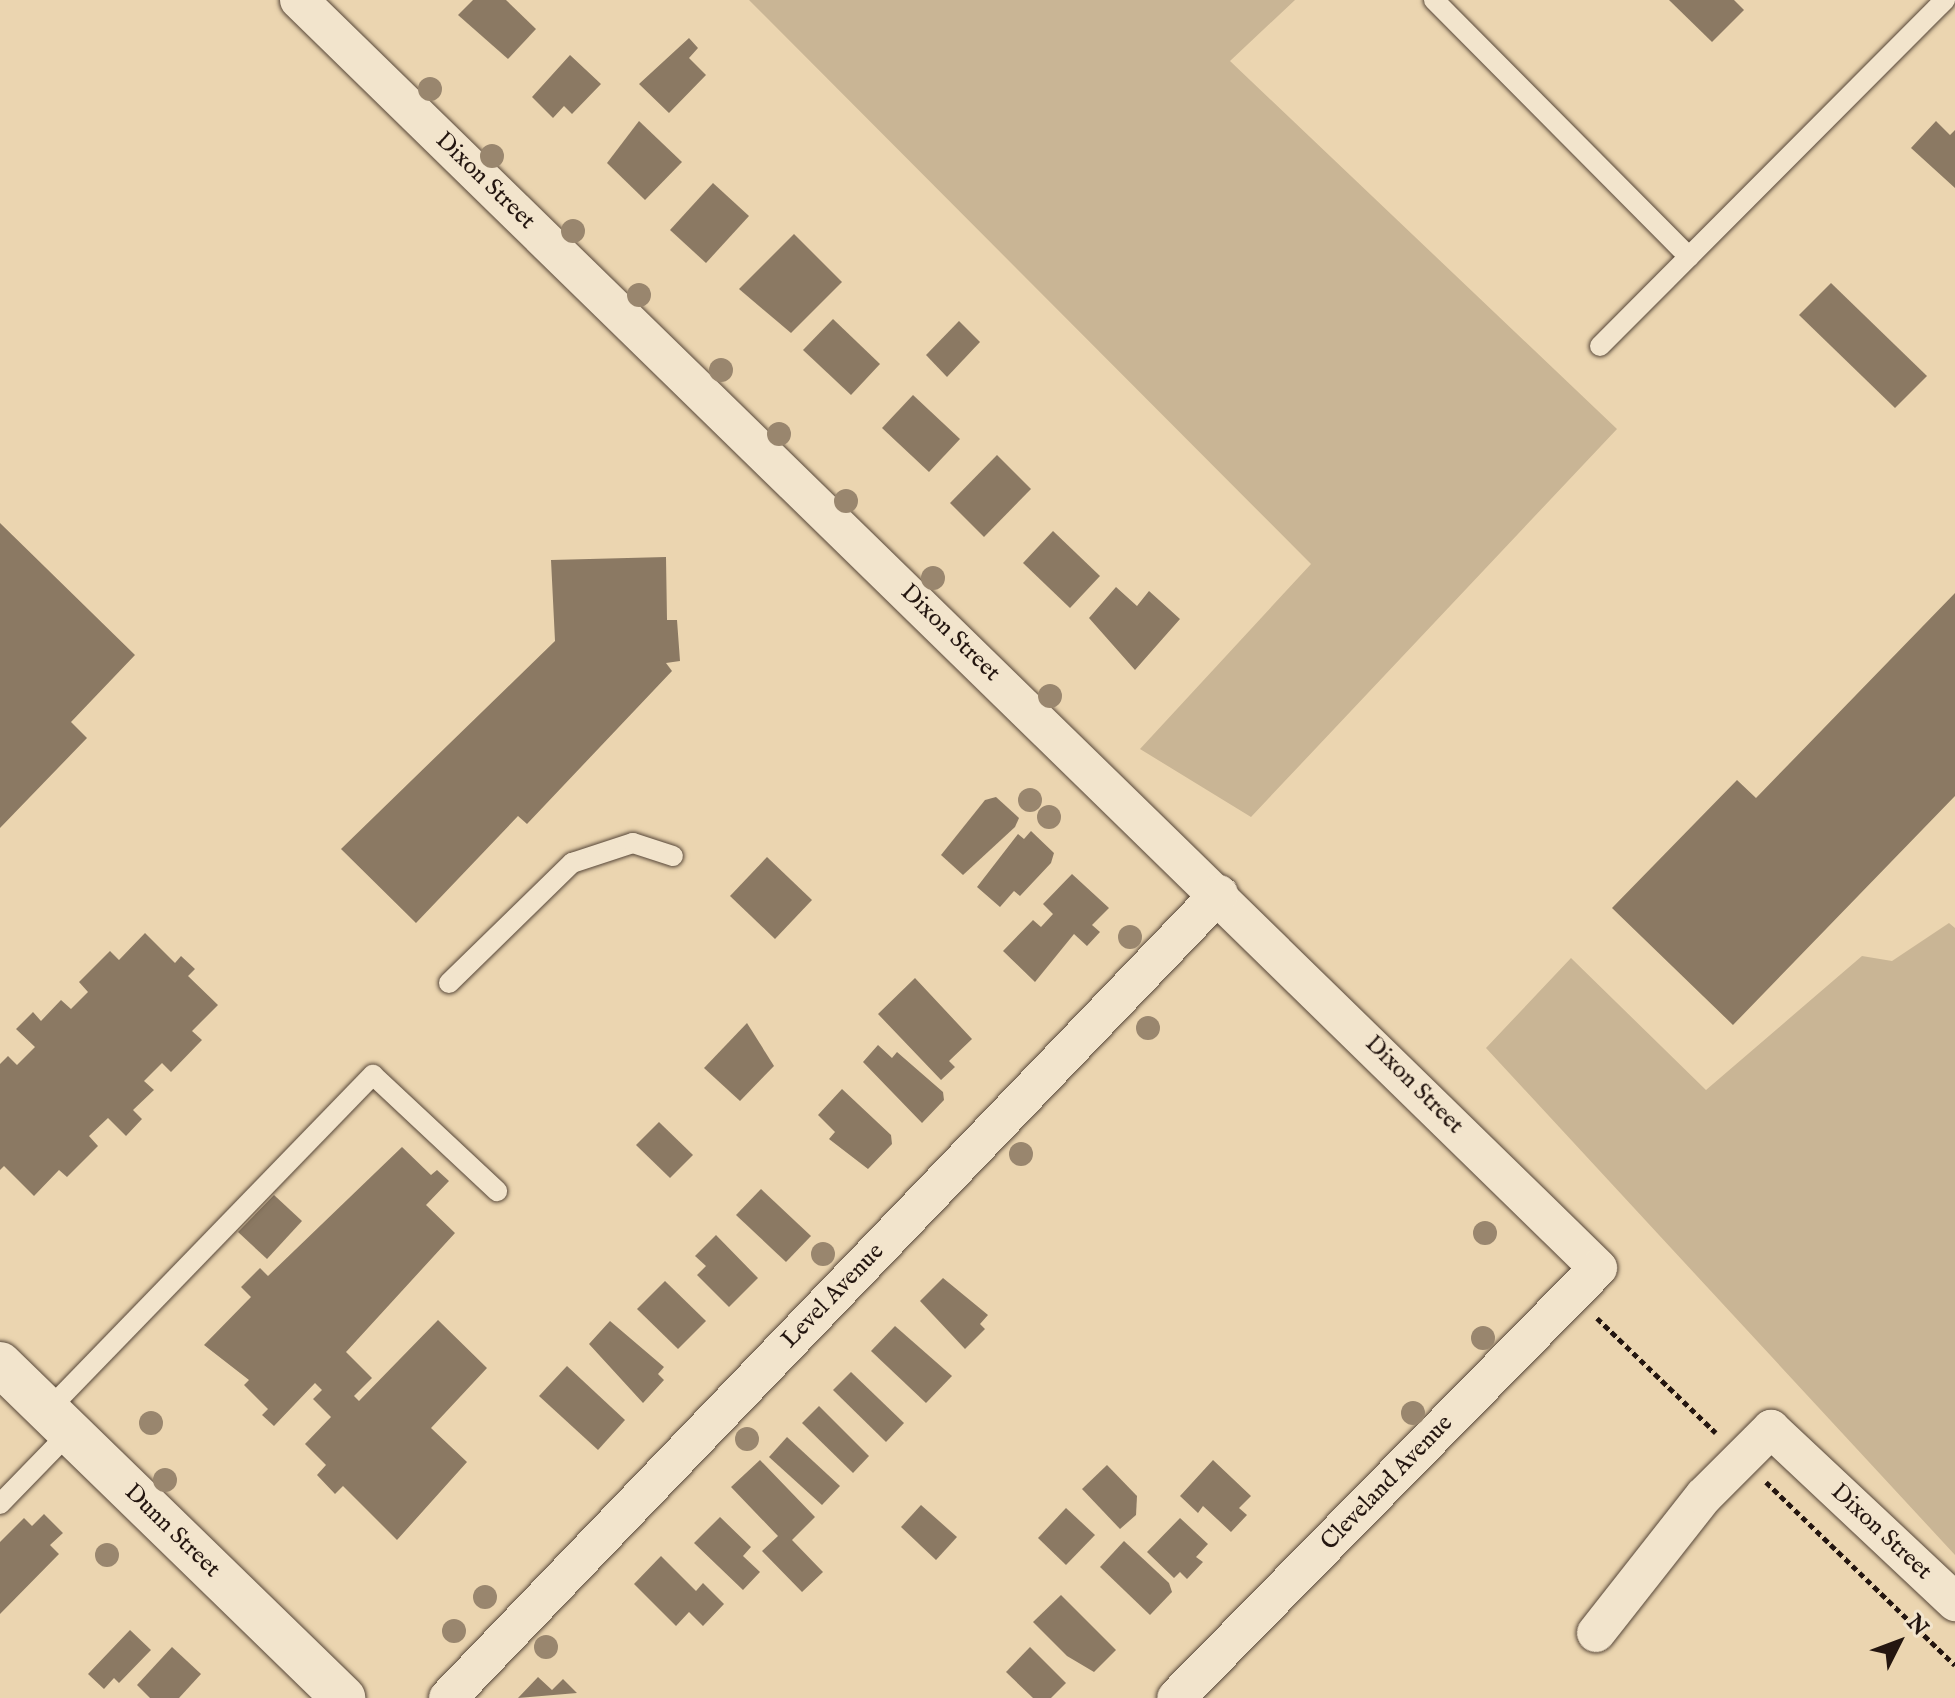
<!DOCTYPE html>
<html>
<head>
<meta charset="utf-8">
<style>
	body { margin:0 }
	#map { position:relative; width:1955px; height:1698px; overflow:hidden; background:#ebd5b0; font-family:"IM FELL English",serif }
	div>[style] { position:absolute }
	.green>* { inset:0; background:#c9b595 }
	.building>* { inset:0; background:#8b7963 }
	.path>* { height:5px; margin-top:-2.5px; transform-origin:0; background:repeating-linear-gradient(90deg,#241610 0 6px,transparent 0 10px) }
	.roads { filter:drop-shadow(0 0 2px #564638) drop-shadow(0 0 2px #564638) }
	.service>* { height:20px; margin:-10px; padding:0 10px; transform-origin:10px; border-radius:10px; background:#f2e4cc }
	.minor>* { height:38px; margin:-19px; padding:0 19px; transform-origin:19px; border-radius:19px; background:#f2e4cc }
	.tertiary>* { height:44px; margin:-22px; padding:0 22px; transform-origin:22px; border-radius:22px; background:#f2e4cc }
	.trees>* { width:24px; height:24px; margin:-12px; border-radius:50%; background:#99866e }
	span { translate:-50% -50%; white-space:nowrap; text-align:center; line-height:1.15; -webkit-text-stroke:6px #f2e4cc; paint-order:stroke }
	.street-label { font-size:24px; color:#241610 }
	.north { position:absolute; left:1859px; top:1602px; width:80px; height:80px; -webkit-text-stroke:6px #f2e4cc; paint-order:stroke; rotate:48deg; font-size:22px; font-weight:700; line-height:32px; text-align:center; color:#241610 }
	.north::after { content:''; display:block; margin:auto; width:28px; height:36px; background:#241610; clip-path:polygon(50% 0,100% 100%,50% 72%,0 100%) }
</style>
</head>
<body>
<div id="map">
	<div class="green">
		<i style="clip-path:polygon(749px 0,1295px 0,1230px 61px,1617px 429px,1251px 817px,1140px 749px,1311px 564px)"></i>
		<i style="clip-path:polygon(1949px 923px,1955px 928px,1955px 1555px,1486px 1048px,1571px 958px,1706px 1090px,1862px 956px,1892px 961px)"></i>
	</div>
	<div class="building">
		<i style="clip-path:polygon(473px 0,506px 0,536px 29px,508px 59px,458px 15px)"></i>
		<i style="clip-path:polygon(1669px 0,1734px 0,1744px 10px,1712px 42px)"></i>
		<i style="clip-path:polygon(689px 38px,698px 48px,689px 58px,706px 75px,669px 113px,639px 84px)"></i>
		<i style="clip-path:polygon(570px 55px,601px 84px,572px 114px,564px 106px,553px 118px,532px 97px)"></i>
		<i style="clip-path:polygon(639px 121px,682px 162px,645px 200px,607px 163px)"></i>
		<i style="clip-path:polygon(1936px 121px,1950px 135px,1955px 130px,1955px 188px,1911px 148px)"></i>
		<i style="clip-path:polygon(713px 183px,749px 216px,706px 263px,670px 230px)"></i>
		<i style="clip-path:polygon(794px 234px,842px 282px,791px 333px,739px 289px)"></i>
		<i style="clip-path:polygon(1831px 283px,1927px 376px,1895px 408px,1799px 315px)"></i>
		<i style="clip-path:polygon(833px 319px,880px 364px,851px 395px,803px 350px)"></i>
		<i style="clip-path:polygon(959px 321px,980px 342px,947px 377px,926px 355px)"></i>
		<i style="clip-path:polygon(913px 395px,960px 439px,929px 472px,882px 428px)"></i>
		<i style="clip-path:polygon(997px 455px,1031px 489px,984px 537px,950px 503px)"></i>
		<i style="clip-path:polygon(0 523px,135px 655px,71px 722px,87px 738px,0 828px)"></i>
		<i style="clip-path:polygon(1053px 531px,1100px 576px,1070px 608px,1023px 563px)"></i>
		<i style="clip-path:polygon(666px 557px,667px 620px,677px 620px,680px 661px,666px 663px,672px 671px,527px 824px,518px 816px,416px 923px,341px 849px,555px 641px,551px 560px)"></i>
		<i style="clip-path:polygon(1116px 587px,1137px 606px,1149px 591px,1180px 619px,1135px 670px,1089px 618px)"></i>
		<i style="clip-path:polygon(1955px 593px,1955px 796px,1733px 1025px,1612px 908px,1737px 780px,1756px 798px)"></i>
		<i style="clip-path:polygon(996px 797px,1019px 818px,1015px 827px,963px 875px,941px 855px,985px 800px)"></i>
		<i style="clip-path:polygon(1031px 831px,1054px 853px,1051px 863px,1020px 896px,1014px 891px,1000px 907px,977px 887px,1018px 834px,1024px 839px)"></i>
		<i style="clip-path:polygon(767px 857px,812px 900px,775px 939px,730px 896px)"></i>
		<i style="clip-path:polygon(1072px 874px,1109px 908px,1092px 925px,1100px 932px,1087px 946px,1074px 934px,1035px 982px,1003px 951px,1033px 920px,1041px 927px,1053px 914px,1043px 904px)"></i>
		<i style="clip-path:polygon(145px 933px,175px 963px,181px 956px,195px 969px,188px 976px,218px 1005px,192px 1031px,202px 1040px,171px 1072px,162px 1063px,144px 1081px,154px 1090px,133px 1110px,142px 1119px,126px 1136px,108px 1118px,89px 1136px,98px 1146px,67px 1177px,59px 1170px,34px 1196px,4px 1166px,0 1170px,0 1064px,8px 1056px,17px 1065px,35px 1047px,16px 1029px,33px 1012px,41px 1021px,61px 1000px,71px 1009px,88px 992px,79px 982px,110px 951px,119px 960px)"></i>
		<i style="clip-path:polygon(915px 978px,972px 1039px,949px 1061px,955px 1067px,941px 1080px,878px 1014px)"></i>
		<i style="clip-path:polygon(747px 1023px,774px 1066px,740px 1101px,704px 1068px)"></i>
		<i style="clip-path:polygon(878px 1045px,892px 1058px,897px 1052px,943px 1092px,944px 1100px,922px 1123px,863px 1062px)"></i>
		<i style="clip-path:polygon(842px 1089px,891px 1135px,892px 1144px,868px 1169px,829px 1139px,835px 1132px,818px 1115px)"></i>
		<i style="clip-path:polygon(659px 1122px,693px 1155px,670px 1178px,636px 1145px)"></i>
		<i style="clip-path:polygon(402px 1147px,431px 1175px,437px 1170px,449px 1181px,426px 1205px,455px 1233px,346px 1352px,372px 1378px,354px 1396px,359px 1401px,438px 1320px,487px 1368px,431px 1428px,467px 1462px,397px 1540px,343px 1486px,335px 1494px,317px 1475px,326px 1465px,305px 1444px,331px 1417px,313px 1399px,322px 1390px,315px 1383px,274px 1426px,262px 1415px,268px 1409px,244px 1385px,249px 1380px,204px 1345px,251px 1297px,241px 1287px,260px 1268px,268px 1276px)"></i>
		<i style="clip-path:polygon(761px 1189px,811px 1236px,786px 1262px,736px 1215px)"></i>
		<i style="clip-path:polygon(274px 1195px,302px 1221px,267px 1259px,238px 1232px)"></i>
		<i style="clip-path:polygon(716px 1235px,758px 1278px,729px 1307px,697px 1275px,706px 1266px,695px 1256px)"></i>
		<i style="clip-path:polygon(943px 1278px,988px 1315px,980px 1324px,985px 1329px,965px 1349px,920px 1301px)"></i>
		<i style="clip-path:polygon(665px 1281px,706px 1321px,678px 1349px,637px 1309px)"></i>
		<i style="clip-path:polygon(610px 1321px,664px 1367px,658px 1374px,664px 1380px,643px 1403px,589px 1344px)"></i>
		<i style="clip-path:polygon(895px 1326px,952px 1376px,926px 1403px,871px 1351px)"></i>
		<i style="clip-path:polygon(567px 1366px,625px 1420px,598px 1450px,539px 1396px)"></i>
		<i style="clip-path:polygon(851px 1372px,904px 1423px,886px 1442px,833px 1390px)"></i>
		<i style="clip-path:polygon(819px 1406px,869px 1456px,853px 1473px,802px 1423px)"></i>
		<i style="clip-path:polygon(787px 1437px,840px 1486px,822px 1505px,769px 1457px)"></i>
		<i style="clip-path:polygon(760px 1460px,815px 1517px,792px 1540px,823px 1572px,802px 1592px,762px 1551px,778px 1536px,731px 1487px)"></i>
		<i style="clip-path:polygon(1213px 1460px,1251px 1496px,1239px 1508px,1247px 1515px,1231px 1532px,1203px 1506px,1198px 1513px,1180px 1496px)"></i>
		<i style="clip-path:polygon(1107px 1465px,1137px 1496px,1136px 1515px,1120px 1529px,1082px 1489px)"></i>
		<i style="clip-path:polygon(921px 1505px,957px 1537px,936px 1560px,901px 1527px)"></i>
		<i style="clip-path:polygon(1066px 1508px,1095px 1535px,1066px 1565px,1038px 1538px)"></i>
		<i style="clip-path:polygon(44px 1514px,63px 1533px,50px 1545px,59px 1554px,0 1614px,0 1542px,24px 1518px,32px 1526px)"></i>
		<i style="clip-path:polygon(720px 1517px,751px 1547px,743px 1556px,760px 1572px,743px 1590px,694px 1543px)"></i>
		<i style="clip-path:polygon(1180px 1518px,1208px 1544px,1196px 1557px,1203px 1562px,1187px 1579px,1180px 1572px,1174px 1578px,1147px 1552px)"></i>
		<i style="clip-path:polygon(1124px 1541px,1169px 1583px,1172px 1592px,1150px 1615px,1100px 1567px)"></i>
		<i style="clip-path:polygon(661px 1556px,696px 1591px,703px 1583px,724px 1604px,703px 1626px,689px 1612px,676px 1626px,634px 1584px)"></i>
		<i style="clip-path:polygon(1061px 1595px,1116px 1650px,1094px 1672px,1067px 1656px,1033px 1622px)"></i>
		<i style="clip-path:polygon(130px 1630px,151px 1650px,119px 1683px,114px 1678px,104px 1689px,88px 1674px)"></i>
		<i style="clip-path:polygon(172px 1647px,201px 1674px,179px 1698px,150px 1698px,137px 1685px)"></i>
		<i style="clip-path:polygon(1030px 1647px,1066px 1683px,1051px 1698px,1033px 1698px,1006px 1672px)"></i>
		<i style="clip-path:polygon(538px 1677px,552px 1690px,563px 1679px,577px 1693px,518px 1698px)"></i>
	</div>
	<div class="path">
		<i style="left:1597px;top:1318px;width:165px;rotate:44deg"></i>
		<i style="left:1766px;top:1482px;width:263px;rotate:44.1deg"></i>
	</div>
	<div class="roads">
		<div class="service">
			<i style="left:1434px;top:0;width:362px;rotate:45.2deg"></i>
			<i style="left:1600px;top:346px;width:489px;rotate:-45.1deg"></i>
			<i style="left:449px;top:983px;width:172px;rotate:-44.3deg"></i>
			<i style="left:572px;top:863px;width:64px;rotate:-18.2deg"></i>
			<i style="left:633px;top:843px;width:42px;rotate:18deg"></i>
			<i style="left:48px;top:1410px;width:467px;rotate:-45.9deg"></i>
			<i style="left:373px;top:1075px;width:170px;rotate:43.1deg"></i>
			<i style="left:0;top:1504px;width:100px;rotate:-45.8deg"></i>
		</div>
		<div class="minor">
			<i style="left:299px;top:0;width:1815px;rotate:44.31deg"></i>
			<i style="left:1598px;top:1268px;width:602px;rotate:134.46deg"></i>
			<i style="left:1596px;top:1633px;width:174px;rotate:-51.8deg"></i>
			<i style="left:1704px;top:1496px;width:95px;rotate:-45deg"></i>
			<i style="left:1771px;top:1429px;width:253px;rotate:43.2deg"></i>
			<i style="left:448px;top:1698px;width:1114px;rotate:-46.2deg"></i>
		</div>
		<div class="tertiary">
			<i style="left:0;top:1364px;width:479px;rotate:44.2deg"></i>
		</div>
	</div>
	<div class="trees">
		<i style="left:430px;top:89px"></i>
		<i style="left:492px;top:156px"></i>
		<i style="left:573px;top:231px"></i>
		<i style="left:639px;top:295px"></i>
		<i style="left:721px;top:370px"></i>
		<i style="left:779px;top:434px"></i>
		<i style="left:846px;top:501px"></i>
		<i style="left:933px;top:578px"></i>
		<i style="left:1050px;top:696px"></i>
		<i style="left:1030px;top:800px"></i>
		<i style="left:1049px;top:817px"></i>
		<i style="left:1130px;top:937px"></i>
		<i style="left:1148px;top:1028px"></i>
		<i style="left:1021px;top:1154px"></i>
		<i style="left:1485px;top:1233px"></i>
		<i style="left:823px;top:1254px"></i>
		<i style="left:1483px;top:1338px"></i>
		<i style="left:1413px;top:1413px"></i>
		<i style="left:151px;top:1423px"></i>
		<i style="left:747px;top:1439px"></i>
		<i style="left:165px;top:1480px"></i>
		<i style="left:107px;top:1555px"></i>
		<i style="left:485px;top:1597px"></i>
		<i style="left:454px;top:1631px"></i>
		<i style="left:546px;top:1647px"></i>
	</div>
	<div class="street-label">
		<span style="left:485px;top:181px;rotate:44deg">Dixon Street</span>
		<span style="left:950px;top:633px;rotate:44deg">Dixon Street</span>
		<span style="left:1414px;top:1085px;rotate:45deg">Dixon Street</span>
		<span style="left:833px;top:1296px;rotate:-46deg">Level Avenue</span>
		<span style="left:1387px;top:1483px;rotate:-46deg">Cleveland Avenue</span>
		<span style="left:172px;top:1531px;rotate:44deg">Dunn Street</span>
		<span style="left:1881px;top:1532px;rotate:43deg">Dixon Street</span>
	</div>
	<div class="north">N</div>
</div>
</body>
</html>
